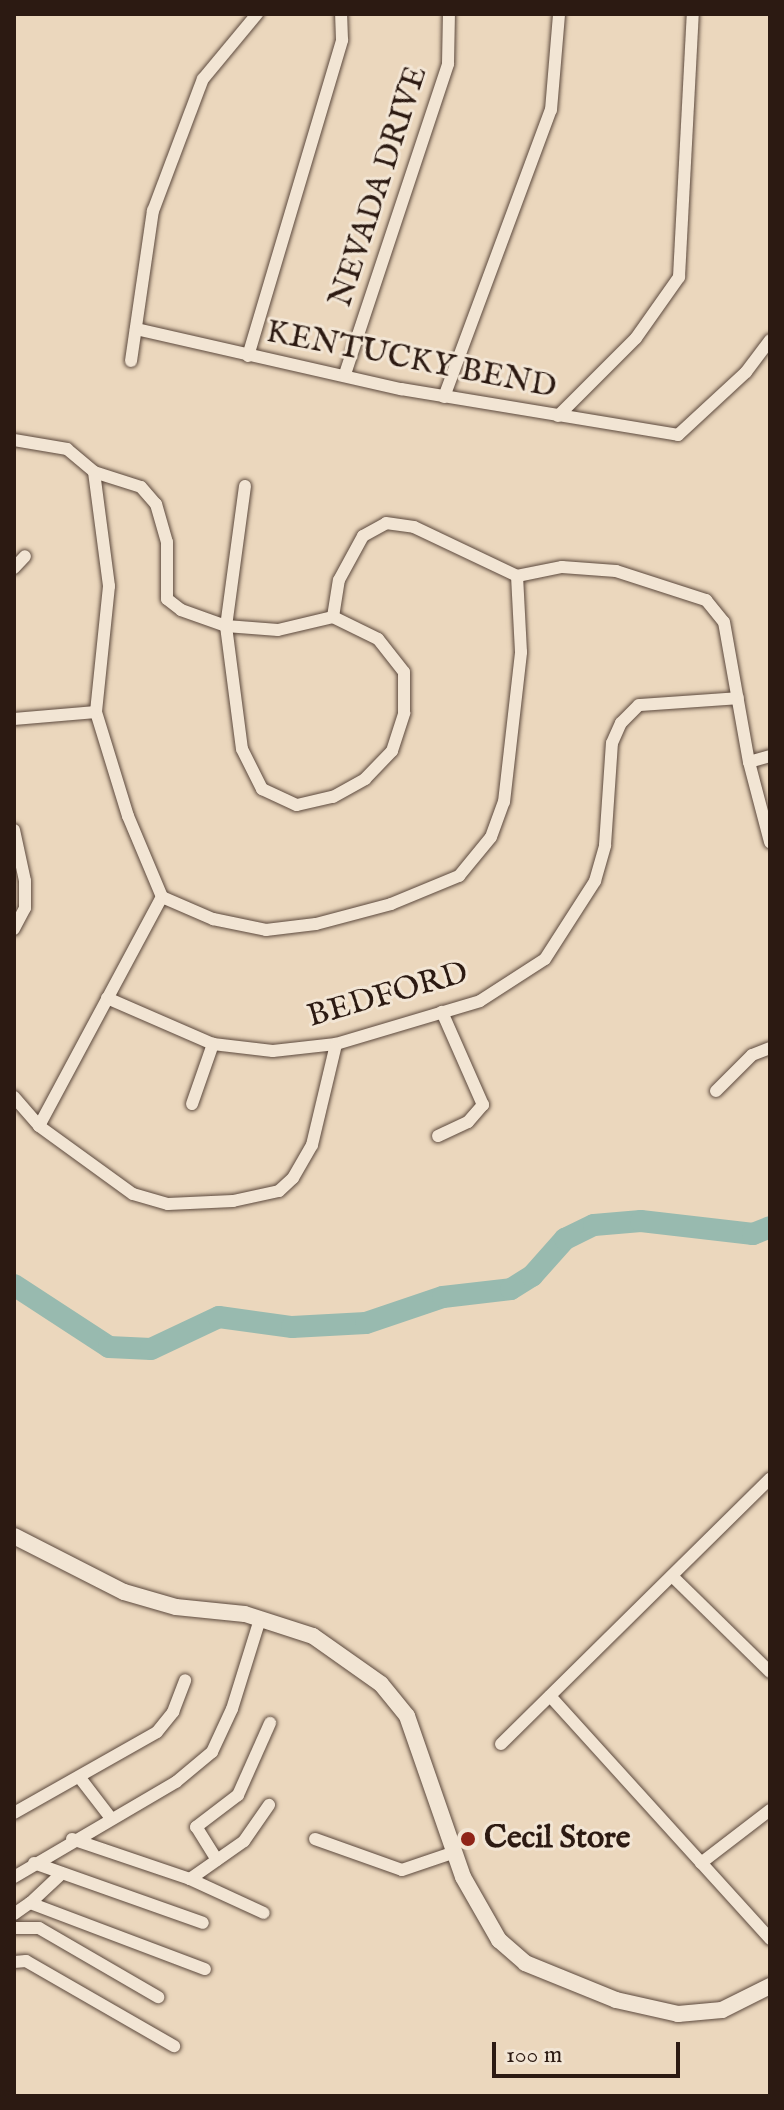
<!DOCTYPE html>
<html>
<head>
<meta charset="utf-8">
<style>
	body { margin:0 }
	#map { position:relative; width:784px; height:2110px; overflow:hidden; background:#ebd7bd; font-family:"IM FELL English",serif }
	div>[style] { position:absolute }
	.river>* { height:22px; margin:-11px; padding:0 11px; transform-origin:11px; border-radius:11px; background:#98baaf }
	.roads { filter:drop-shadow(0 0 2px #5c493d) drop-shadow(0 0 2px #5c493d) }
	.minor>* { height:12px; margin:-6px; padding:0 6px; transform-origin:6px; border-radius:6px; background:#f2e5d4 }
	.tertiary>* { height:16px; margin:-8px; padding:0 8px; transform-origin:8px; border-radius:8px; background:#f2e5d4 }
	.dots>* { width:22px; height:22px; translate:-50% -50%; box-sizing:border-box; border:4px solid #f2e5d4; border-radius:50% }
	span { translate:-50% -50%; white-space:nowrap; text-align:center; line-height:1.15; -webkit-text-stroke:6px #f2e5d4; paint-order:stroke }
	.street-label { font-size:32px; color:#2c1a12 }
	.poi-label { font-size:32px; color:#2c1a12; font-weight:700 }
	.left { translate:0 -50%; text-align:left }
	.frame { position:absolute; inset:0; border:16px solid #2c1a12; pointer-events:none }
	.scale { position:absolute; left:492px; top:2042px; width:188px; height:36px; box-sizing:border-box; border:4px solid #2c1a12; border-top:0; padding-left:10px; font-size:24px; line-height:28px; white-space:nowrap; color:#2c1a12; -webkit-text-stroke:6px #f2e5d4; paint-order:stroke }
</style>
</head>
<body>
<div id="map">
	<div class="river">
		<i style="left:14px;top:1285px;width:113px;rotate:33.1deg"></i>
		<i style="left:109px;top:1347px;width:42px;rotate:2.7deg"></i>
		<i style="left:151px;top:1349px;width:75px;rotate:-25.2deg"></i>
		<i style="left:219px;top:1317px;width:74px;rotate:7.8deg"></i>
		<i style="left:292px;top:1327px;width:74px;rotate:-3.1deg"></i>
		<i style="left:366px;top:1323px;width:81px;rotate:-18.7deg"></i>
		<i style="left:443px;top:1297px;width:68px;rotate:-6.7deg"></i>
		<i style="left:511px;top:1289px;width:25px;rotate:-32deg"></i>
		<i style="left:532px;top:1276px;width:50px;rotate:-48.3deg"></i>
		<i style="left:565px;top:1239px;width:32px;rotate:-26deg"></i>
		<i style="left:594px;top:1225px;width:47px;rotate:-4.9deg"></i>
		<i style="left:641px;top:1221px;width:113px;rotate:6.6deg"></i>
		<i style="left:753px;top:1234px;width:18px;rotate:-22deg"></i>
	</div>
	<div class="roads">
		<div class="minor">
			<i style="left:136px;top:329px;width:272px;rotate:12.8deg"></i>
			<i style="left:401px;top:389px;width:281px;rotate:9.4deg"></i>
			<i style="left:678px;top:435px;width:93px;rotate:-42.8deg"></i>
			<i style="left:746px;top:372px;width:40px;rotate:-53deg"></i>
			<i style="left:248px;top:356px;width:330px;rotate:-73.4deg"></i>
			<i style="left:342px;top:40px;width:26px;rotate:-92deg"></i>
			<i style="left:131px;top:361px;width:152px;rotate:-81.7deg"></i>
			<i style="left:153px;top:211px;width:141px;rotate:-69.3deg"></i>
			<i style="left:203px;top:79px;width:85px;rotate:-50.3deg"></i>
			<i style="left:345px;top:374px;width:327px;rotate:-71.6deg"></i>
			<i style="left:448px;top:64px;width:50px;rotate:-88.9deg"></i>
			<i style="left:444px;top:397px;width:306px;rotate:-69.6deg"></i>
			<i style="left:551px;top:110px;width:96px;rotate:-85.2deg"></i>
			<i style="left:558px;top:416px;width:110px;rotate:-45deg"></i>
			<i style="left:636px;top:338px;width:75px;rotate:-54.8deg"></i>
			<i style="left:679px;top:277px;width:263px;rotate:-87deg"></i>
			<i style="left:14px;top:440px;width:54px;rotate:9.6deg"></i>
			<i style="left:67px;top:449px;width:35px;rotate:40deg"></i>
			<i style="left:94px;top:472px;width:49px;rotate:17.7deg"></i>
			<i style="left:141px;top:487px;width:23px;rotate:49deg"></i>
			<i style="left:156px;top:504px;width:40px;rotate:74deg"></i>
			<i style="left:167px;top:542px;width:57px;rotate:90deg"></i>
			<i style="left:167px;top:599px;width:18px;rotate:38deg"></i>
			<i style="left:181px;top:610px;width:48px;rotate:19.6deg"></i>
			<i style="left:226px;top:626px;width:52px;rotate:4.4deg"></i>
			<i style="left:278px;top:630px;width:57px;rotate:-13.3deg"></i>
			<i style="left:94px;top:472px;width:115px;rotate:82.5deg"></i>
			<i style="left:109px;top:586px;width:127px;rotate:95.9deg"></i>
			<i style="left:96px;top:712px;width:109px;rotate:72.9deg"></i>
			<i style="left:128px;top:816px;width:88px;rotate:67.2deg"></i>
			<i style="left:162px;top:897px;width:56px;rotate:23.3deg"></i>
			<i style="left:213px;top:919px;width:54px;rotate:11.7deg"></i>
			<i style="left:266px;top:930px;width:50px;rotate:-6.8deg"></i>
			<i style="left:316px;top:924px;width:78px;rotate:-14.9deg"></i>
			<i style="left:391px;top:904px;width:74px;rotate:-22.4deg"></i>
			<i style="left:459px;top:876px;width:50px;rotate:-50.6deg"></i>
			<i style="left:491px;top:837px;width:37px;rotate:-70deg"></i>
			<i style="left:504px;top:802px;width:151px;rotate:-83.5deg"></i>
			<i style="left:521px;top:652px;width:76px;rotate:-93deg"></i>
			<i style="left:245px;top:486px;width:141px;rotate:97.7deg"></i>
			<i style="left:226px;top:626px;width:124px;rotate:82.6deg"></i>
			<i style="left:242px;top:749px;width:45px;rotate:63.4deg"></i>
			<i style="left:262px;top:789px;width:38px;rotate:25deg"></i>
			<i style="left:297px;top:805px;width:37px;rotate:-13deg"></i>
			<i style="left:333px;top:797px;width:37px;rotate:-29deg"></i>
			<i style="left:365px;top:779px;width:39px;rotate:-46deg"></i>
			<i style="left:392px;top:751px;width:40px;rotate:-72deg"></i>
			<i style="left:404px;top:713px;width:41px;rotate:-90deg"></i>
			<i style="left:404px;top:672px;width:42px;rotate:-128.2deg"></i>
			<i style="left:378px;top:639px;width:50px;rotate:-153.9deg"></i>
			<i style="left:14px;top:568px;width:16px;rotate:-47deg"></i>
			<i style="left:333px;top:617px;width:37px;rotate:-81deg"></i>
			<i style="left:339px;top:580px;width:50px;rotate:-61.4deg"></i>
			<i style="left:363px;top:536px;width:26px;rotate:-29deg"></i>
			<i style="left:386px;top:523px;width:28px;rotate:8deg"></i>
			<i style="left:414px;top:527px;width:114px;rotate:25.4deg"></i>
			<i style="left:517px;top:576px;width:46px;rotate:-11.3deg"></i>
			<i style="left:562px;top:567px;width:54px;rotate:4.2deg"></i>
			<i style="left:616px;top:571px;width:95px;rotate:17.9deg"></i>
			<i style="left:706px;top:600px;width:28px;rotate:51deg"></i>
			<i style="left:724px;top:622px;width:142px;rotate:79.9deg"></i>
			<i style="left:749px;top:762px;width:83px;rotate:75.3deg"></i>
			<i style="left:14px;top:719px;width:82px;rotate:-4.9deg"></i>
			<i style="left:749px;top:762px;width:22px;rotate:-16deg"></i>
			<i style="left:14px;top:830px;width:52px;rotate:77.8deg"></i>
			<i style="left:25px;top:881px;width:27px;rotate:90deg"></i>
			<i style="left:25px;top:908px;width:24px;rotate:118deg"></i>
			<i style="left:107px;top:998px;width:116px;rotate:23.5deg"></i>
			<i style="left:213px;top:1044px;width:60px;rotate:6.7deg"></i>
			<i style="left:273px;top:1051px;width:63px;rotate:-6.3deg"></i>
			<i style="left:336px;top:1044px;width:150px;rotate:-16.6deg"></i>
			<i style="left:480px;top:1001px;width:77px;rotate:-32.9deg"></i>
			<i style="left:545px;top:959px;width:93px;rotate:-57.3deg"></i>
			<i style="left:595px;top:881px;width:37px;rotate:-74deg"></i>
			<i style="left:605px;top:845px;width:102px;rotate:-86.1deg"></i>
			<i style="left:612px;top:743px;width:22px;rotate:-66deg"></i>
			<i style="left:621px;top:723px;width:25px;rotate:-45deg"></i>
			<i style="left:639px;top:705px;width:99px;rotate:-4deg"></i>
			<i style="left:716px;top:1091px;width:51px;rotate:-45deg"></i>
			<i style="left:752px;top:1055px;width:19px;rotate:-21deg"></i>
			<i style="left:14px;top:1097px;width:38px;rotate:49deg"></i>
			<i style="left:39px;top:1126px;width:116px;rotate:35.9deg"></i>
			<i style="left:133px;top:1194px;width:36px;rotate:16deg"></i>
			<i style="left:168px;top:1204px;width:65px;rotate:-2.6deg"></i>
			<i style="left:233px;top:1201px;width:47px;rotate:-12.3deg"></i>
			<i style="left:279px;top:1191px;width:19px;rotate:-43deg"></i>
			<i style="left:293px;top:1178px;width:38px;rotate:-60deg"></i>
			<i style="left:312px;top:1145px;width:104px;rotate:-76.6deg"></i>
			<i style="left:192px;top:1104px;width:64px;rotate:-70.7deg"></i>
			<i style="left:39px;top:1126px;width:260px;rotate:-61.8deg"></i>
			<i style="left:438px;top:1136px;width:33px;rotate:-25deg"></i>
			<i style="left:468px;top:1122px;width:23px;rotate:-49deg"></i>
			<i style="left:483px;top:1105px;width:102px;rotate:-113.8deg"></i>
			<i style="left:672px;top:1576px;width:137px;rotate:44.4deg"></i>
			<i style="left:550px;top:1696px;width:328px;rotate:47.8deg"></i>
			<i style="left:501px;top:1744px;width:378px;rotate:-44.6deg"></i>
			<i style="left:80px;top:1778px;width:49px;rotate:52.4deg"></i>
			<i style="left:14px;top:1813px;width:164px;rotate:-29.5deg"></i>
			<i style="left:157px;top:1732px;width:26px;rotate:-51deg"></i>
			<i style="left:173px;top:1712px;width:34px;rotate:-69deg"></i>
			<i style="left:72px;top:1839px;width:125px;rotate:18.7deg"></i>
			<i style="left:190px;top:1879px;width:81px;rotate:24.7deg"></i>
			<i style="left:315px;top:1839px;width:92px;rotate:19.6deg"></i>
			<i style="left:402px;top:1870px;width:56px;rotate:-18.8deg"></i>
			<i style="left:217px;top:1860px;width:39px;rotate:-122deg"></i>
			<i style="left:196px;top:1827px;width:53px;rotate:-37.3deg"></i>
			<i style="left:238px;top:1795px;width:79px;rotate:-66deg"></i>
			<i style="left:34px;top:1863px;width:179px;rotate:19.5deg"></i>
			<i style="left:701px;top:1863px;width:87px;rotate:-37.5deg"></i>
			<i style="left:59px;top:1876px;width:40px;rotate:137deg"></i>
			<i style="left:30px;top:1903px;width:187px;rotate:20.7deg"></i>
			<i style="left:14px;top:1877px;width:188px;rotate:-30.4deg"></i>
			<i style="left:176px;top:1782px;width:47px;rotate:-39.8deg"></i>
			<i style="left:212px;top:1752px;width:47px;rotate:-65.1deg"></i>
			<i style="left:232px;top:1709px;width:94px;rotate:-72.7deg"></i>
			<i style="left:190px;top:1879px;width:66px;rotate:-35.1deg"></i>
			<i style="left:244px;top:1841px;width:44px;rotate:-55.2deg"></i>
			<i style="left:14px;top:1914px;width:19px;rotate:-35deg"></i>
			<i style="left:14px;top:1928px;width:25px"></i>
			<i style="left:39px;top:1928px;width:138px;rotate:30.1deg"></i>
			<i style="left:14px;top:1962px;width:12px;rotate:-5deg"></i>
			<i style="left:26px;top:1961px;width:171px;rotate:29.9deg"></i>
		</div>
		<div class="tertiary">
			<i style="left:14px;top:1536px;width:123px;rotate:27deg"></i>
			<i style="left:124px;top:1592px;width:54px;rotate:16.1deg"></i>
			<i style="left:176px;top:1607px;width:69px;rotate:5.8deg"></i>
			<i style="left:245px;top:1614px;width:71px;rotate:17.9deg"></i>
			<i style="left:313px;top:1636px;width:83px;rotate:35.2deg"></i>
			<i style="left:381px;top:1684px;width:41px;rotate:50.9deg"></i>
			<i style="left:407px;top:1716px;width:170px;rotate:70.8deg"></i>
			<i style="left:463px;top:1877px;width:73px;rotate:60.3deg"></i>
			<i style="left:499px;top:1940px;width:35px;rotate:41deg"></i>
			<i style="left:525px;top:1963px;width:98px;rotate:22.1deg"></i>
			<i style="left:616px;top:2000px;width:64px;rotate:12.7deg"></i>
			<i style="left:678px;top:2014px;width:44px;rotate:-5.2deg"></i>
			<i style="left:722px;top:2010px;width:54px;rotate:-26.6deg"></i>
		</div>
	</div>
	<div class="dots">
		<i style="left:468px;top:1839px;background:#8f2418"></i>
	</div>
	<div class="street-label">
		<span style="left:380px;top:187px;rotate:-72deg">NEVADA DRIVE</span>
		<span style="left:411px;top:361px;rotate:11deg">KENTUCKY BEND</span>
		<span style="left:388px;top:996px;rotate:-16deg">BEDFORD</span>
	</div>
	<div class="poi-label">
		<span class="left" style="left:484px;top:1839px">Cecil Store</span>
	</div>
	<div class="frame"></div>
	<div class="scale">100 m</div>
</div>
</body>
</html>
